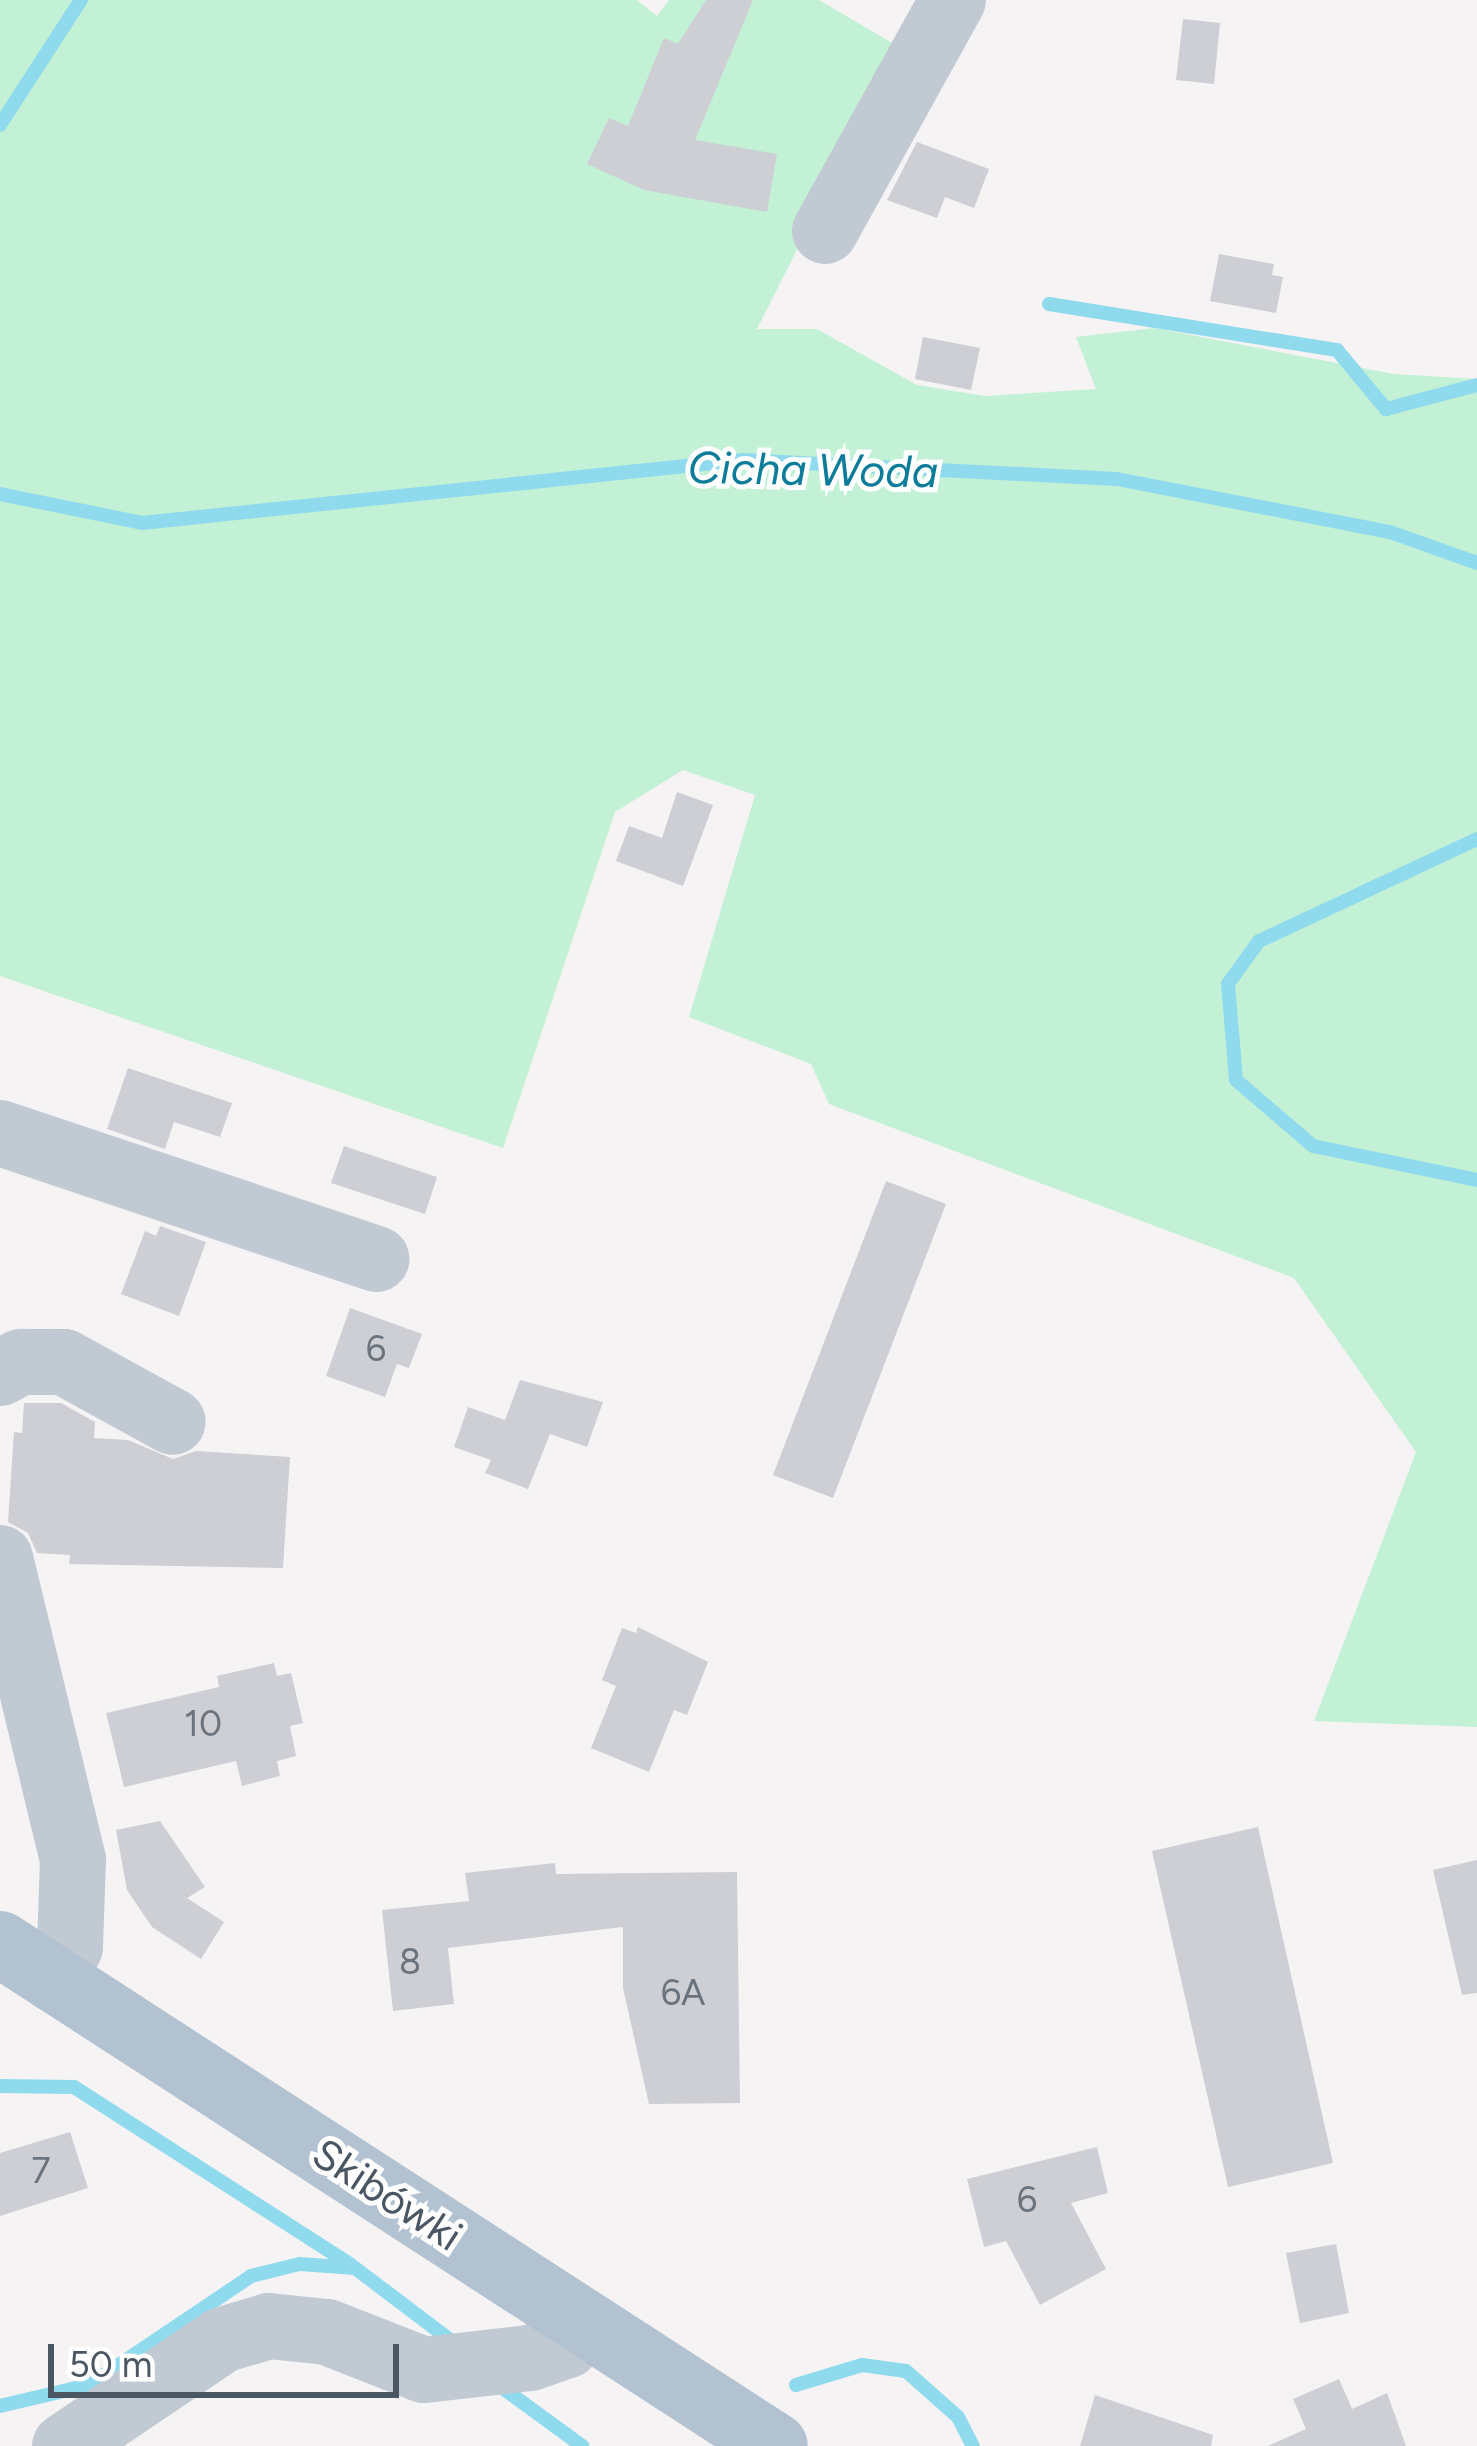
<!DOCTYPE html>
<html>
<head>
<meta charset="utf-8">
<style>
	body { margin:0 }
	#map { position:relative; width:1477px; height:2446px; overflow:hidden; background:#f5f3f3; font-family:Figtree,sans-serif }
	div>[style] { position:absolute }
	.green>* { inset:0; background:#c3f1d5 }
	.stream>* { height:14px; margin:-7px; padding:0 7px; transform-origin:7px; border-radius:7px; background:#90daee }
	.building>* { inset:0; background:#cdcfd5 }
	.minor>* { height:66px; margin:-33px; padding:0 33px; transform-origin:33px; border-radius:33px; background:#c1cad2 }
	.major>* { height:66px; margin:-33px; padding:0 33px; transform-origin:33px; border-radius:33px; background:#b3c2d1 }
	span { translate:-50% -50%; white-space:nowrap; text-align:center; line-height:1.15; -webkit-text-stroke:10px #fff; paint-order:stroke }
	.number-label { font-size:36px; color:#6b747e }
	.number-label span { -webkit-text-stroke-width:0 }
	.street-label { font-size:42px; color:#4a5661 }
	.water-label { font-size:45px; color:#0c7c9b; font-style:italic }
	.scale { position:absolute; left:48px; top:2344px; width:351px; height:54px; box-sizing:border-box; border:6px solid #4a5661; border-top:0; padding-left:15px; font-size:36px; line-height:42px; white-space:nowrap; color:#4a5661; -webkit-text-stroke:9px #fff; paint-order:stroke }
</style>
</head>
<body>
<div id="map">
	<div class="green">
		<i style="clip-path:polygon(0 0,637px 0,657px 16px,669px 0,819px 0,899px 47px,757px 329px,817px 329px,917px 385px,985px 396px,1096px 389px,1076px 337px,1154px 328px,1394px 374px,1477px 379px,1477px 1727px,1314px 1721px,1416px 1452px,1294px 1278px,829px 1104px,811px 1064px,689px 1017px,755px 795px,683px 770px,615px 812px,503px 1148px,0 976px)"></i>
	</div>
	<div class="stream">
		<i style="left:0;top:125px;width:149px;rotate:-57.1deg"></i>
		<i style="left:1049px;top:304px;width:292px;rotate:9.1deg"></i>
		<i style="left:1337px;top:350px;width:77px;rotate:50.3deg"></i>
		<i style="left:1386px;top:409px;width:94px;rotate:-14.8deg"></i>
		<i style="left:0;top:494px;width:145px;rotate:11.5deg"></i>
		<i style="left:142px;top:523px;width:604px;rotate:-5.98deg"></i>
		<i style="left:743px;top:460px;width:374px;rotate:2.9deg"></i>
		<i style="left:1117px;top:479px;width:278px;rotate:11deg"></i>
		<i style="left:1390px;top:532px;width:92px;rotate:19.6deg"></i>
		<i style="left:1477px;top:839px;width:241px;rotate:154.9deg"></i>
		<i style="left:1259px;top:941px;width:53px;rotate:125.8deg"></i>
		<i style="left:1228px;top:984px;width:96px;rotate:85.2deg"></i>
		<i style="left:1236px;top:1080px;width:101px;rotate:40.6deg"></i>
		<i style="left:1313px;top:1146px;width:167px;rotate:11.7deg"></i>
		<i style="left:0;top:2086px;width:74px;rotate:0.8deg"></i>
		<i style="left:74px;top:2087px;width:329px;rotate:32.7deg"></i>
		<i style="left:796px;top:2385px;width:69px;rotate:-16.9deg"></i>
		<i style="left:862px;top:2365px;width:44px;rotate:7.8deg"></i>
		<i style="left:906px;top:2371px;width:69px;rotate:41.5deg"></i>
		<i style="left:958px;top:2417px;width:33px;rotate:63deg"></i>
		<i style="left:500px;top:2386px;width:102px;rotate:36.2deg"></i>
		<i style="left:0;top:2406px;width:91px;rotate:-13.3deg"></i>
		<i style="left:89px;top:2385px;width:195px;rotate:-33.9deg"></i>
		<i style="left:251px;top:2276px;width:50px;rotate:-13.8deg"></i>
		<i style="left:300px;top:2264px;width:55px;rotate:4.2deg"></i>
		<i style="left:355px;top:2268px;width:129px;rotate:37.1deg"></i>
	</div>
	<div class="building">
		<i style="clip-path:polygon(706px 0,753px 0,695px 140px,777px 154px,767px 212px,644px 190px,587px 164px,609px 118px,628px 126px,664px 38px,678px 44px)"></i>
		<i style="clip-path:polygon(1183px 19px,1220px 23px,1214px 84px,1176px 80px)"></i>
		<i style="clip-path:polygon(917px 142px,989px 169px,974px 208px,945px 197px,937px 218px,887px 200px)"></i>
		<i style="clip-path:polygon(1219px 254px,1274px 264px,1272px 275px,1283px 277px,1276px 313px,1210px 301px)"></i>
		<i style="clip-path:polygon(923px 337px,980px 348px,971px 390px,915px 379px)"></i>
		<i style="clip-path:polygon(677px 792px,713px 805px,683px 886px,616px 861px,629px 826px,662px 838px)"></i>
		<i style="clip-path:polygon(128px 1068px,232px 1103px,220px 1137px,174px 1122px,165px 1149px,107px 1129px)"></i>
		<i style="clip-path:polygon(344px 1146px,437px 1177px,425px 1214px,331px 1183px)"></i>
		<i style="clip-path:polygon(886px 1181px,946px 1204px,833px 1498px,773px 1475px)"></i>
		<i style="clip-path:polygon(160px 1226px,206px 1242px,179px 1316px,121px 1294px,145px 1231px,156px 1236px)"></i>
		<i style="clip-path:polygon(350px 1308px,422px 1334px,409px 1368px,397px 1364px,385px 1397px,326px 1376px)"></i>
		<i style="clip-path:polygon(520px 1380px,603px 1402px,587px 1447px,550px 1434px,528px 1489px,485px 1473px,491px 1460px,454px 1447px,468px 1407px,505px 1420px)"></i>
		<i style="clip-path:polygon(24px 1403px,61px 1403px,95px 1422px,94px 1438px,128px 1440px,173px 1459px,196px 1451px,290px 1457px,283px 1568px,69px 1564px,70px 1555px,37px 1553px,28px 1533px,8px 1522px,14px 1432px,22px 1433px)"></i>
		<i style="clip-path:polygon(638px 1627px,708px 1662px,687px 1715px,674px 1710px,649px 1772px,591px 1748px,616px 1686px,602px 1680px,622px 1628px,636px 1633px)"></i>
		<i style="clip-path:polygon(274px 1663px,277px 1676px,291px 1673px,303px 1723px,290px 1726px,296px 1756px,277px 1761px,280px 1776px,242px 1786px,236px 1761px,124px 1787px,106px 1713px,219px 1687px,217px 1676px)"></i>
		<i style="clip-path:polygon(160px 1821px,205px 1887px,187px 1898px,224px 1922px,201px 1959px,152px 1927px,127px 1890px,116px 1830px)"></i>
		<i style="clip-path:polygon(1258px 1827px,1333px 2163px,1228px 2187px,1152px 1851px)"></i>
		<i style="clip-path:polygon(1477px 1860px,1477px 1993px,1462px 1995px,1433px 1870px)"></i>
		<i style="clip-path:polygon(555px 1863px,556px 1874px,737px 1872px,740px 2103px,649px 2104px,623px 1988px,623px 1927px,448px 1948px,454px 2004px,393px 2011px,382px 1910px,469px 1901px,465px 1873px)"></i>
		<i style="clip-path:polygon(70px 2132px,88px 2188px,0 2216px,0 2153px)"></i>
		<i style="clip-path:polygon(1097px 2147px,1108px 2193px,1071px 2203px,1106px 2269px,1040px 2305px,1006px 2241px,984px 2247px,967px 2179px)"></i>
		<i style="clip-path:polygon(1336px 2244px,1349px 2313px,1300px 2323px,1286px 2253px)"></i>
		<i style="clip-path:polygon(1339px 2379px,1352px 2409px,1387px 2393px,1406px 2446px,1268px 2446px,1306px 2429px,1293px 2399px)"></i>
		<i style="clip-path:polygon(1095px 2395px,1213px 2435px,1211px 2446px,1080px 2446px)"></i>
	</div>
	<div class="minor">
		<i style="left:825px;top:231px;width:264px;rotate:-61deg"></i>
		<i style="left:0;top:1133px;width:397px;rotate:18.5deg"></i>
		<i style="left:0;top:1373px;width:24px;rotate:-28deg"></i>
		<i style="left:21px;top:1362px;width:43px"></i>
		<i style="left:64px;top:1362px;width:124px;rotate:28.8deg"></i>
		<i style="left:0;top:1558px;width:311px;rotate:76.4deg"></i>
		<i style="left:73px;top:1860px;width:87px;rotate:92deg"></i>
		<i style="left:70px;top:1947px;width:36px;rotate:117deg"></i>
		<i style="left:65px;top:2446px;width:189px;rotate:-34deg"></i>
		<i style="left:222px;top:2340px;width:49px;rotate:-16.6deg"></i>
		<i style="left:269px;top:2326px;width:58px;rotate:5.9deg"></i>
		<i style="left:327px;top:2332px;width:104px;rotate:21.4deg"></i>
		<i style="left:424px;top:2370px;width:107px;rotate:-6.5deg"></i>
		<i style="left:530px;top:2358px;width:39px;rotate:-19deg"></i>
		<i style="left:567px;top:2345px;width:28px;rotate:-51deg"></i>
	</div>
	<div class="major">
		<i style="left:0;top:1944px;width:923px;rotate:32.93deg"></i>
	</div>
	<div class="number-label">
		<span style="left:376px;top:1349px">6</span>
		<span style="left:203px;top:1724px">10</span>
		<span style="left:410px;top:1962px">8</span>
		<span style="left:683px;top:1993px">6A</span>
		<span style="left:41px;top:2171px">7</span>
		<span style="left:1027px;top:2200px">6</span>
	</div>
	<div class="street-label">
		<span style="left:387px;top:2195px;rotate:33deg">Skibówki</span>
	</div>
	<div class="water-label">
		<span style="left:813px;top:470px;rotate:1deg">Cicha Woda</span>
	</div>
	<div class="scale">50 m</div>
</div>
</body>
</html>
